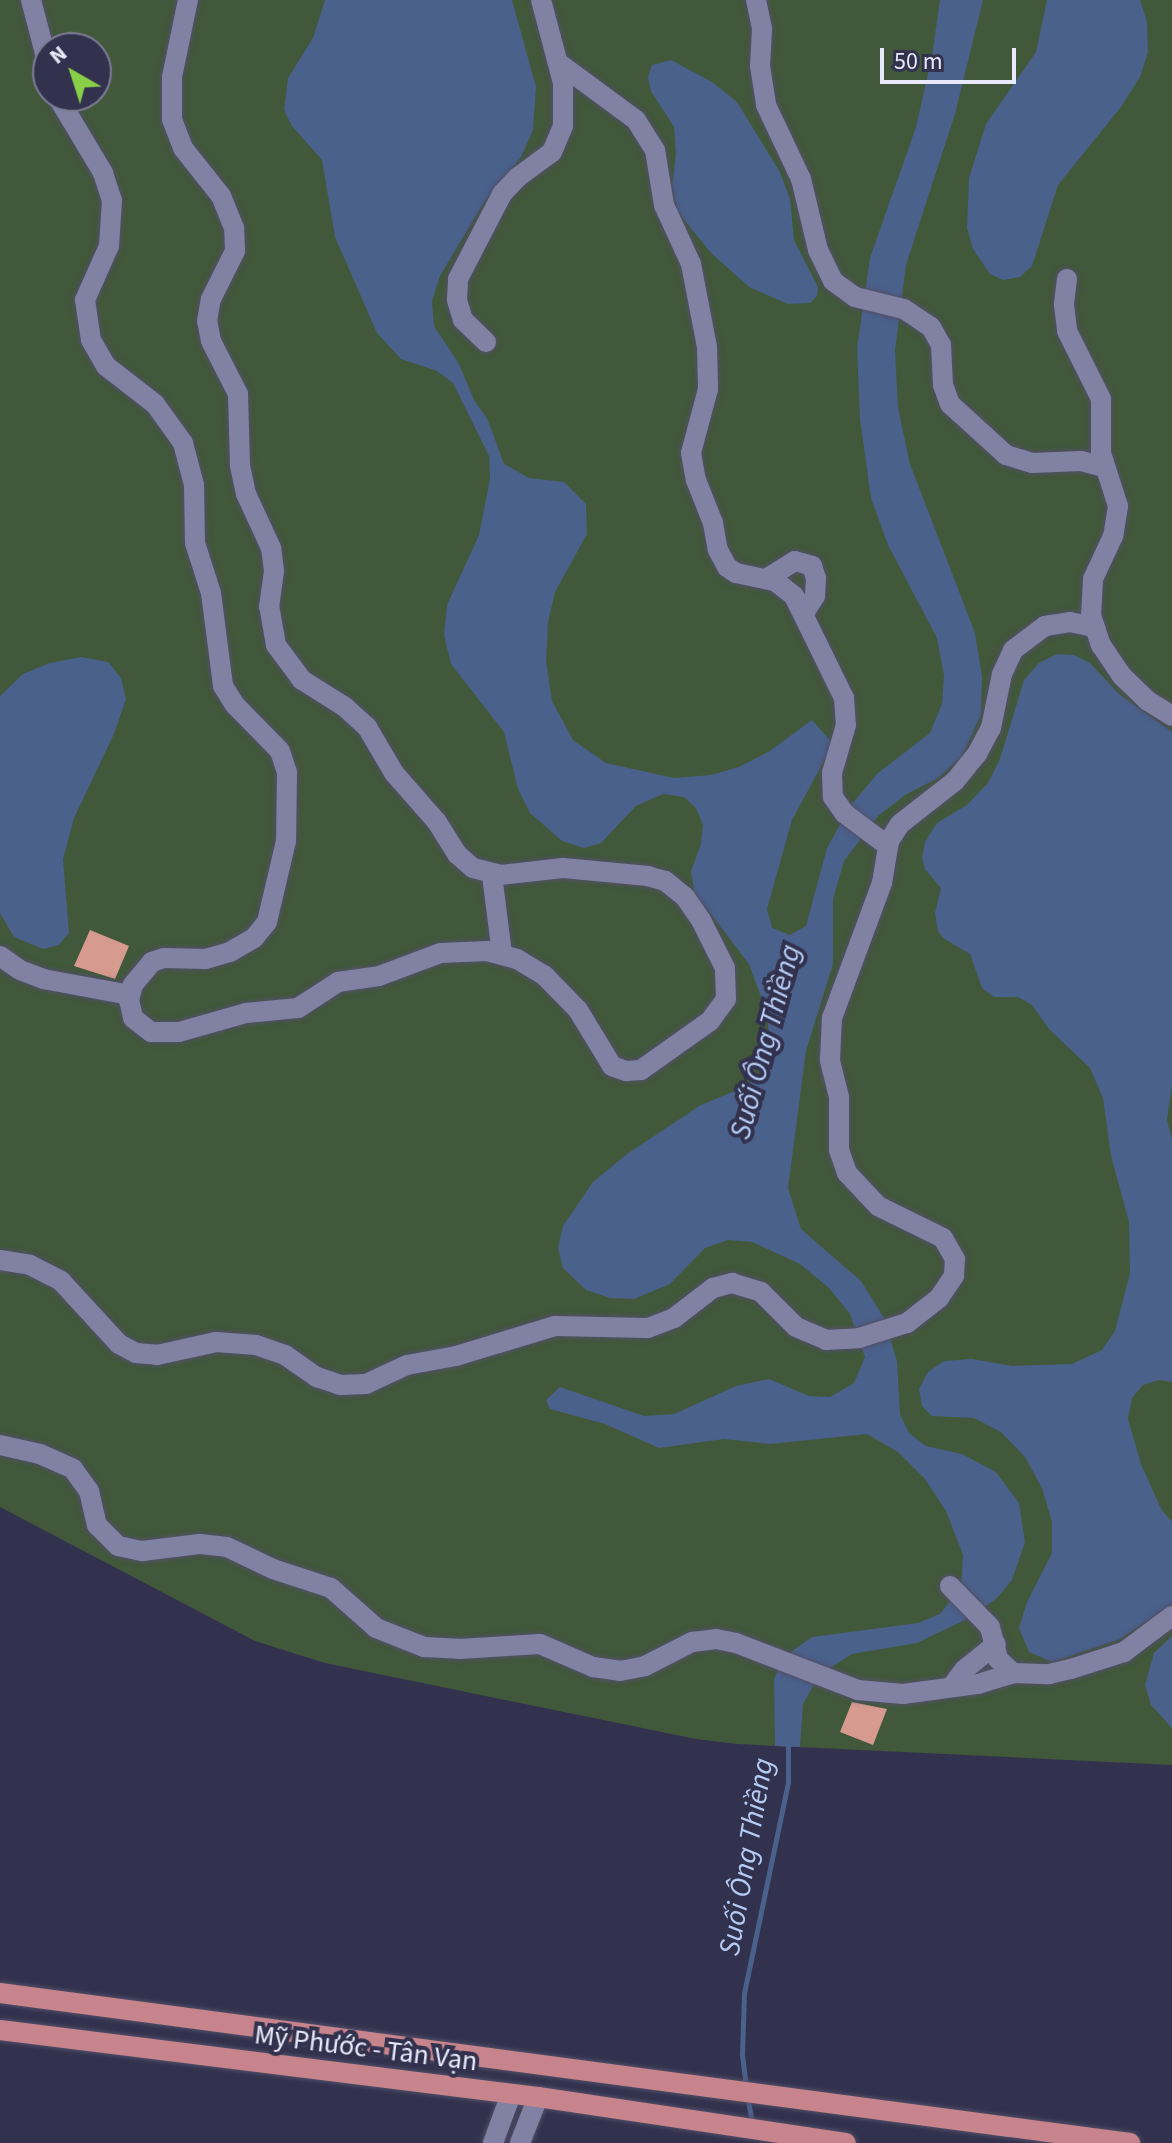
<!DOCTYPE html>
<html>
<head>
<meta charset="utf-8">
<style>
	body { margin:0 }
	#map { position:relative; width:1172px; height:2143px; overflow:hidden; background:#33324e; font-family:"Source Sans 3",sans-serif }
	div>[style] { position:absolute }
	.green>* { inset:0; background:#41583a }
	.water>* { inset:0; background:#4a618c }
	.stream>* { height:5px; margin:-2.5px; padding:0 2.5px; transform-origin:2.5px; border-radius:2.5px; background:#4a618c }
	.building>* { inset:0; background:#d69a8f }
	.roads { filter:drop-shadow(0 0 2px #514f67) drop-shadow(0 0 2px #514f67) }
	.minor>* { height:20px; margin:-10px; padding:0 10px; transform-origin:10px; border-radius:10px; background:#8182a3 }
	.major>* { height:20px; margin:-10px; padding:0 10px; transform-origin:10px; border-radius:10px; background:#c8848c }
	span { translate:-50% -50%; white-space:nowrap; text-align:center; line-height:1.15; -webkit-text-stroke:8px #33324e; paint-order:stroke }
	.street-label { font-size:28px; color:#e9e9fc }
	.water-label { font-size:30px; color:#b4cbf4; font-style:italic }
	.north { position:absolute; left:32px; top:32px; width:80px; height:80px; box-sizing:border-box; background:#33324e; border:2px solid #7c7b94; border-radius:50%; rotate:321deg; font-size:22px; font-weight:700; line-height:32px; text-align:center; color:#e9e9fc }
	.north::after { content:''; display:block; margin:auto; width:28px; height:36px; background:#89cf48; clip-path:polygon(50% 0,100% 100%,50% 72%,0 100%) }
	.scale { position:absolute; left:880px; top:48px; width:136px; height:36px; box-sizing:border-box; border:4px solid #e9e9fc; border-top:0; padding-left:10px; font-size:24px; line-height:28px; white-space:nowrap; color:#e9e9fc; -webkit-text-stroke:6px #33324e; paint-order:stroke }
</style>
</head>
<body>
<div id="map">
	<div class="green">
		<i style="clip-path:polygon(evenodd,0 0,1172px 0,1172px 1765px,738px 1744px,696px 1739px,325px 1663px,255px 1641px,0 1507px,0 0,48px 48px,96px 48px,96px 96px,48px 96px,48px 48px)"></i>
	</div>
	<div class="water">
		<i style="clip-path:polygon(325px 0,512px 0,536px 87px,533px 130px,521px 157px,484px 202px,440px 276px,432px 301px,434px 326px,459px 364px,474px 400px,488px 420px,504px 464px,529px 478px,564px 482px,586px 504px,587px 534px,555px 592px,548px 622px,546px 661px,552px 701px,573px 740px,606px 763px,674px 778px,711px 775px,739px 767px,770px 751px,812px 720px,833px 744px,792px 820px,767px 909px,772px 928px,790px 935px,806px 926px,827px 848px,851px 805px,878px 773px,930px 733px,942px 704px,944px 675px,937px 638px,888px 545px,871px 498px,860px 419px,857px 348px,870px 258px,916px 127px,932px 56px,940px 0,983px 0,955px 114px,906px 265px,895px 350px,898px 408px,910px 464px,975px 633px,982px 677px,981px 715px,961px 757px,938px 778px,905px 795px,878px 816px,844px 861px,833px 899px,833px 964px,806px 1051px,788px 1188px,801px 1229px,861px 1281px,884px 1318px,897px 1361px,900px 1414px,909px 1433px,926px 1446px,962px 1454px,996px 1472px,1019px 1503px,1025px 1542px,1012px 1580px,997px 1598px,971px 1617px,917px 1643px,852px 1654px,820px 1674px,803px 1704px,800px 1747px,775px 1746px,774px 1679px,784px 1657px,812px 1637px,918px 1623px,940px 1614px,961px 1587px,963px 1555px,946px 1511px,925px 1479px,898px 1452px,867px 1434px,770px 1444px,724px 1439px,659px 1448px,605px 1424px,550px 1409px,546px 1400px,560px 1387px,644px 1416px,674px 1414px,736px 1386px,769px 1379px,809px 1396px,830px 1397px,854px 1383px,865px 1357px,850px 1314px,829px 1288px,800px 1264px,752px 1242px,728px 1240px,705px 1248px,670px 1284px,634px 1299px,610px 1298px,586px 1290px,563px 1268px,558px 1248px,563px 1226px,593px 1182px,627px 1154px,701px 1105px,742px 1088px,759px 1076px,769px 1056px,768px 1016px,749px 964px,694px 892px,691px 871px,701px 844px,703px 825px,696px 808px,684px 797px,663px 794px,636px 806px,601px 843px,584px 848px,562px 841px,530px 813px,518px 789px,504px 732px,451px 664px,444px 635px,447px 605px,479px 535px,490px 479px,489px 456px,453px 383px,437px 371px,401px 359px,377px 333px,335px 237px,322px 160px,292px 126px,284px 110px,288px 78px,313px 38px)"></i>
		<i style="clip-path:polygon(1047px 0,1140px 0,1147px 22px,1148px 52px,1140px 77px,1121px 107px,1058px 185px,1032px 266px,1020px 277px,1003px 280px,990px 274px,973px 249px,967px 228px,969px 178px,986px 124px,1036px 52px)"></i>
		<i style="clip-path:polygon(671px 60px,712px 82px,737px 102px,780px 172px,790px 199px,794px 240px,818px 287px,817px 296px,810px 303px,788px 304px,749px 287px,711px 253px,678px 212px,672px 188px,676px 153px,674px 127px,651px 91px,648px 77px,652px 65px)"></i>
		<i style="clip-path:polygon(1057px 654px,1074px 655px,1090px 663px,1119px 694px,1172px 732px,1172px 1085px,1167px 1120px,1172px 1139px,1172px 1382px,1159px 1380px,1143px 1385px,1132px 1398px,1128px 1419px,1141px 1464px,1161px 1509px,1172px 1522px,1172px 1604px,1120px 1639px,1052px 1662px,1029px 1652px,1019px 1628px,1027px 1602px,1052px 1553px,1052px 1522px,1042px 1488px,1025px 1457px,1001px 1432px,974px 1418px,932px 1416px,922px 1406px,919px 1389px,928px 1372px,944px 1361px,972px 1359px,1012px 1366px,1072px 1364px,1102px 1350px,1115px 1331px,1130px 1273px,1129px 1222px,1111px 1156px,1103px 1098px,1090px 1068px,1049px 1029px,1032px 1005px,1018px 997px,994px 997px,982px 988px,970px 954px,943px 938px,938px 931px,935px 913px,941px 888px,925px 869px,922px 858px,925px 842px,937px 823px,967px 805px,988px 783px,1000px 759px,1024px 680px,1039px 663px)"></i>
		<i style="clip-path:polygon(81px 657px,108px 662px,121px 678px,126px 699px,114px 734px,74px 818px,63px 859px,69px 933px,59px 945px,43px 949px,14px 937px,0 913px,0 696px,23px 674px,50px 663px)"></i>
		<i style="clip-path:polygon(1172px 1636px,1172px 1728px,1151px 1705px,1145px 1685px,1154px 1653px)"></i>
	</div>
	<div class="stream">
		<i style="left:746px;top:2087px;width:33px;rotate:-97deg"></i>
		<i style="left:742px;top:2054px;width:61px;rotate:-88.1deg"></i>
		<i style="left:744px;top:1993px;width:216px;rotate:-78.2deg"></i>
		<i style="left:788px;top:1782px;width:41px;rotate:-90deg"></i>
		<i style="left:747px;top:2096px;width:26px;rotate:79deg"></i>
	</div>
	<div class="building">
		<i style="clip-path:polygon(90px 930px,129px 946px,115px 979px,74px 966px)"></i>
		<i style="clip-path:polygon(852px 1702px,887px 1709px,873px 1745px,840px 1732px)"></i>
	</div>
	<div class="roads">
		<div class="minor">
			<i style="left:31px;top:0;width:67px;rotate:75.3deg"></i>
			<i style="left:756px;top:0;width:30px;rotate:78deg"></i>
			<i style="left:762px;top:29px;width:37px;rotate:93deg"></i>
			<i style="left:760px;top:66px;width:39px;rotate:81deg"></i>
			<i style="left:766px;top:105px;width:82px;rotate:64.7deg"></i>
			<i style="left:801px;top:179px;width:73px;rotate:76.5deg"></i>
			<i style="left:818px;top:250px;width:34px;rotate:64deg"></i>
			<i style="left:833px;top:281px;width:27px;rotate:36deg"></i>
			<i style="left:855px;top:297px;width:50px;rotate:13.8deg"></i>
			<i style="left:904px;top:309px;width:32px;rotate:34deg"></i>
			<i style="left:931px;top:327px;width:21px;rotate:61deg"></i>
			<i style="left:941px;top:345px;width:40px;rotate:87.1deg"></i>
			<i style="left:943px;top:385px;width:20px;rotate:70deg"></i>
			<i style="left:950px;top:404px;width:76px;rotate:42.3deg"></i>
			<i style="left:1006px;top:455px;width:27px;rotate:17deg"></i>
			<i style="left:1032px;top:463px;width:49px;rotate:-2.3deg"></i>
			<i style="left:1081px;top:461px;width:24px;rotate:15deg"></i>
			<i style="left:560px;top:64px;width:94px;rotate:36.4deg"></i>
			<i style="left:636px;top:120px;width:36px;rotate:58deg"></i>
			<i style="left:655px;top:150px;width:56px;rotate:80.7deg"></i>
			<i style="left:664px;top:205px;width:65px;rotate:65.4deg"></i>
			<i style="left:691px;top:264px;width:85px;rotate:79.1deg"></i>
			<i style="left:707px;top:347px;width:42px;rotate:88.6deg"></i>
			<i style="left:708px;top:389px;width:66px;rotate:104.9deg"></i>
			<i style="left:691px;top:453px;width:27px;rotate:80deg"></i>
			<i style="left:696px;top:480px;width:46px;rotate:68.4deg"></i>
			<i style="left:713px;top:523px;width:27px;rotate:80deg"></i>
			<i style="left:718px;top:550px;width:19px;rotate:62deg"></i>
			<i style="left:727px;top:567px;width:11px;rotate:34deg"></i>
			<i style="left:736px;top:573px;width:40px;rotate:12deg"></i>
			<i style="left:775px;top:581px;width:24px;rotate:38deg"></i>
			<i style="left:794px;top:596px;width:114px;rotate:63.9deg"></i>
			<i style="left:844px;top:698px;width:27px;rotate:86deg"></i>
			<i style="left:846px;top:725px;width:50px;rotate:106.3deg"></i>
			<i style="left:832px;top:773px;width:24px;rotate:88deg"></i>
			<i style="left:833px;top:797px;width:19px;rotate:55deg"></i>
			<i style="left:844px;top:813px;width:55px;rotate:36.9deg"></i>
			<i style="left:57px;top:96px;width:90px;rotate:59.1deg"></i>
			<i style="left:103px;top:173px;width:28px;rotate:72deg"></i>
			<i style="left:112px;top:200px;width:46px;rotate:93.7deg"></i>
			<i style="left:109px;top:246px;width:59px;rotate:114deg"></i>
			<i style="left:85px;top:300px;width:40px;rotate:81.5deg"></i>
			<i style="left:91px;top:340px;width:30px;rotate:60deg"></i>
			<i style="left:106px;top:366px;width:62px;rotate:37.8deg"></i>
			<i style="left:155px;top:404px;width:48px;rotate:54.3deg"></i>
			<i style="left:183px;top:443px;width:43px;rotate:75.3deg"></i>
			<i style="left:194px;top:485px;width:58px;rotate:89deg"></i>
			<i style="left:195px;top:543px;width:52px;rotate:72.3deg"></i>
			<i style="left:211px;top:593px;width:94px;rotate:82.6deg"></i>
			<i style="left:223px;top:686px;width:22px;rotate:58deg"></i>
			<i style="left:235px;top:705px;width:64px;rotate:45.6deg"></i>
			<i style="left:280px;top:751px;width:22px;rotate:72deg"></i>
			<i style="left:287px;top:772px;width:69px;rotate:90.8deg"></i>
			<i style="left:286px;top:841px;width:83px;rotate:103.2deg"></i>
			<i style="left:267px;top:922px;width:21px;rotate:129deg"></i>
			<i style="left:254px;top:938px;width:28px;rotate:150deg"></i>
			<i style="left:230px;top:952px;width:25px;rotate:164deg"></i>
			<i style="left:206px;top:959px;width:42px;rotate:-178.6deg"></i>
			<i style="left:164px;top:958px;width:13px;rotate:162deg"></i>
			<i style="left:152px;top:962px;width:30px;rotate:130deg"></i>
			<i style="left:133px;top:985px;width:16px;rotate:105deg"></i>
			<i style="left:129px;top:1000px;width:18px;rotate:77deg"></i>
			<i style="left:133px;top:1018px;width:23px;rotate:38deg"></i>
			<i style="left:151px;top:1032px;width:28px"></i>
			<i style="left:179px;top:1032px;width:70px;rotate:-15.8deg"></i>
			<i style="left:246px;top:1013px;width:52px;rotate:-5.5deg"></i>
			<i style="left:298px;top:1008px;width:48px;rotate:-33deg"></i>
			<i style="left:338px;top:982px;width:41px;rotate:-8.3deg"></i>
			<i style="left:379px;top:976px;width:66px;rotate:-20.4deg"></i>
			<i style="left:441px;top:953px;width:46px;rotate:-2.5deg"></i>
			<i style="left:487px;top:951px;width:31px;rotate:15deg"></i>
			<i style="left:517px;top:959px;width:31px;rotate:31deg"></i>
			<i style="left:544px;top:975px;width:49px;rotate:45.8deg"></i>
			<i style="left:578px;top:1010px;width:66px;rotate:58.7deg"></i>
			<i style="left:612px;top:1066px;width:15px;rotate:20deg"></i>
			<i style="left:626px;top:1071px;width:15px;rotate:-4deg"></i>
			<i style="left:641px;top:1070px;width:85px;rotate:-35.4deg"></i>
			<i style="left:710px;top:1021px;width:27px;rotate:-54deg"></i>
			<i style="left:726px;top:999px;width:31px;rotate:-92deg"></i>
			<i style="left:725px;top:968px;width:54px;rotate:-116.6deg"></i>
			<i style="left:701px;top:920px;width:28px;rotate:-125deg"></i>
			<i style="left:685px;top:897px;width:26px;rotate:-141deg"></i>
			<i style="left:665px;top:881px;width:18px;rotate:-164deg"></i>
			<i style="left:648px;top:876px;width:85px;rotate:-174.6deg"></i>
			<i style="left:563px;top:868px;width:62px;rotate:173.6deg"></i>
			<i style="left:501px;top:875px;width:29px;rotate:-166deg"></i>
			<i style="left:473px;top:868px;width:21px;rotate:-139deg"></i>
			<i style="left:457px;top:854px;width:38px;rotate:-122deg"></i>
			<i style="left:437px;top:822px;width:65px;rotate:-131.3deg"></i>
			<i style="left:394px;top:773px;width:53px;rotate:-120.4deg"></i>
			<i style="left:367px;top:727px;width:30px;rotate:-138deg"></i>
			<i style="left:345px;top:707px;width:51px;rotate:-147.9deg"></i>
			<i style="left:302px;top:680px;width:44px;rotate:-126.6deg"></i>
			<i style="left:276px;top:645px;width:39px;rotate:-100deg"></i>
			<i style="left:269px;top:607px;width:36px;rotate:-82deg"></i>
			<i style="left:274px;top:571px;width:23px;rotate:-97deg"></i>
			<i style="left:271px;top:548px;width:60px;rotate:-114.8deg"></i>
			<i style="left:246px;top:494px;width:30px;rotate:-102deg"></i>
			<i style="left:240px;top:465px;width:71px;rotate:-91.6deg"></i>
			<i style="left:238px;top:394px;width:59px;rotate:-117deg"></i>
			<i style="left:211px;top:341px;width:20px;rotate:-101deg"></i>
			<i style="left:207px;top:321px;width:22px;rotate:-80deg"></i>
			<i style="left:211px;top:299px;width:54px;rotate:-63.4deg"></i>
			<i style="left:235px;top:251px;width:23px;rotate:-92deg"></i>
			<i style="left:234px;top:228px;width:35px;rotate:-112deg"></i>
			<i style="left:221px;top:196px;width:61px;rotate:-128.4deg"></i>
			<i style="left:183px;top:148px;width:31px;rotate:-111deg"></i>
			<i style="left:172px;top:119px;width:42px;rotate:-90deg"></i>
			<i style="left:172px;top:77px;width:79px;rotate:-78.3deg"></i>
			<i style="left:1067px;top:279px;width:26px;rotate:97deg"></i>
			<i style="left:1064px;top:305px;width:26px;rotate:83deg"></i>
			<i style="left:1067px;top:331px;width:76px;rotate:63.4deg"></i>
			<i style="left:1101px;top:399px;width:54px;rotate:90deg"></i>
			<i style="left:1101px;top:453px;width:56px;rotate:72.2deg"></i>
			<i style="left:1118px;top:506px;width:30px;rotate:99deg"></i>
			<i style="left:1113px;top:536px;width:47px;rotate:114.9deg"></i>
			<i style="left:1093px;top:579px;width:36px;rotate:93deg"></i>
			<i style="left:1091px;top:615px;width:32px;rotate:72deg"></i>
			<i style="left:1101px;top:645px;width:37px;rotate:56deg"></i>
			<i style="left:1122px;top:676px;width:36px;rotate:44deg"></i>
			<i style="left:1148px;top:701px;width:28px;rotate:32deg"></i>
			<i style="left:486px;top:342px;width:32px;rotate:-136deg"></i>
			<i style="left:463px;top:320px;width:21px;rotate:-107deg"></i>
			<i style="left:457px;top:300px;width:21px;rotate:-87deg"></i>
			<i style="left:458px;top:279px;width:96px;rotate:-62.6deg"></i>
			<i style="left:502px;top:194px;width:23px;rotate:-47deg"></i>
			<i style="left:518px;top:177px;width:42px;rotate:-36.3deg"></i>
			<i style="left:552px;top:152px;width:28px;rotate:-67deg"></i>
			<i style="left:563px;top:126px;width:43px;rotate:-90deg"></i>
			<i style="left:563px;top:83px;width:86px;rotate:-104.8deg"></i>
			<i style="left:766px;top:579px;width:34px;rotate:-32deg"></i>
			<i style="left:795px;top:561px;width:18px;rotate:16deg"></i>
			<i style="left:812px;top:566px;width:13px;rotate:72deg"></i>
			<i style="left:816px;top:578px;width:18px;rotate:93deg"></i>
			<i style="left:815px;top:596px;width:20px;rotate:123deg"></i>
			<i style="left:492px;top:875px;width:80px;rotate:82.8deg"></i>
			<i style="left:0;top:956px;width:24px;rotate:35deg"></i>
			<i style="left:20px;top:970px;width:25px;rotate:21deg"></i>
			<i style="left:43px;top:979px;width:88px;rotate:10.4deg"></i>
			<i style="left:0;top:1260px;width:30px;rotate:9deg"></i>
			<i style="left:30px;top:1265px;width:35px;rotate:27deg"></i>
			<i style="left:61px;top:1281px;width:86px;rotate:47.4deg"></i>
			<i style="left:119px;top:1344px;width:19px;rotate:28deg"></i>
			<i style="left:136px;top:1353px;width:21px;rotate:5deg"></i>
			<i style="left:157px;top:1355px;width:60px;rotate:-12.4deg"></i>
			<i style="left:216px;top:1342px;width:40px;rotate:4.3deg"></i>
			<i style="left:256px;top:1345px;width:31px;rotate:19deg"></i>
			<i style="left:285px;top:1355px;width:39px;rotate:35deg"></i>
			<i style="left:317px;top:1377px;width:24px;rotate:19deg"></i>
			<i style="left:340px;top:1385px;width:26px;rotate:-2deg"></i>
			<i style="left:366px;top:1384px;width:45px;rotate:-24.9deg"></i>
			<i style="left:407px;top:1365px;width:50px;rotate:-10.4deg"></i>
			<i style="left:456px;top:1356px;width:103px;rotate:-16.9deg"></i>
			<i style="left:555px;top:1326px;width:93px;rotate:1.2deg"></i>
			<i style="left:648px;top:1328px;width:28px;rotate:-21deg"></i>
			<i style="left:674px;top:1318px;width:49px;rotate:-37.6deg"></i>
			<i style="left:713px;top:1288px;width:20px;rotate:-15deg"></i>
			<i style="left:732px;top:1283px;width:30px;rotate:17deg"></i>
			<i style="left:761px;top:1292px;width:49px;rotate:45deg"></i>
			<i style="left:796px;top:1327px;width:33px;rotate:23deg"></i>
			<i style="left:826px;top:1340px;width:33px;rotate:-3deg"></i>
			<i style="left:859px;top:1338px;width:50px;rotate:-17.4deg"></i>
			<i style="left:907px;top:1323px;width:41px;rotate:-38deg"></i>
			<i style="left:939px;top:1298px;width:27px;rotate:-56deg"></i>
			<i style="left:954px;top:1276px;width:17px;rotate:-87deg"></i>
			<i style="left:955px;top:1259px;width:24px;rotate:-120deg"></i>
			<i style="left:943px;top:1238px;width:72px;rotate:-153.8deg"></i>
			<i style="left:878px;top:1206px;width:45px;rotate:-133.2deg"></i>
			<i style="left:847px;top:1173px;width:24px;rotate:-109deg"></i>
			<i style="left:839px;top:1150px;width:53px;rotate:-90deg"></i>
			<i style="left:839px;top:1097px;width:38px;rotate:-104deg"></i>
			<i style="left:830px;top:1060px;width:42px;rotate:-87.3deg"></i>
			<i style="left:832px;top:1018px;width:144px;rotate:-69.7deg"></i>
			<i style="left:882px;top:883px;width:43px;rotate:-80.5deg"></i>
			<i style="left:889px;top:841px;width:20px;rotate:-57deg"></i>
			<i style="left:900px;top:824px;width:70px;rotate:-38deg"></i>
			<i style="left:955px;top:781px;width:35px;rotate:-51deg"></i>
			<i style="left:977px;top:754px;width:30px;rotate:-62deg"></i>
			<i style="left:991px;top:728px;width:55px;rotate:-78.5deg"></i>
			<i style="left:1002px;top:674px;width:26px;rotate:-65deg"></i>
			<i style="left:1013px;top:650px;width:40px;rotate:-37deg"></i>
			<i style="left:1045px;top:626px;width:25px;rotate:-9deg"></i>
			<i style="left:1070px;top:622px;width:25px;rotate:12deg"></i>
			<i style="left:0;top:1445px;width:41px;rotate:12.7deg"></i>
			<i style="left:40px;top:1454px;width:36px;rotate:24deg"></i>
			<i style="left:73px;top:1469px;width:27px;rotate:54deg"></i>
			<i style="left:89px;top:1491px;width:35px;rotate:77deg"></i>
			<i style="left:97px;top:1525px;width:30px;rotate:45deg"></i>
			<i style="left:118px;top:1546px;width:25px;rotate:12deg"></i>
			<i style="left:142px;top:1551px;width:58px;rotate:-6.9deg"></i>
			<i style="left:200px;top:1544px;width:27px;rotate:6deg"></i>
			<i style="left:227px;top:1547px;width:51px;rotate:25.6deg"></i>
			<i style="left:273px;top:1569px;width:61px;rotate:18.1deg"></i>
			<i style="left:331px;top:1588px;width:60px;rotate:41.6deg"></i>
			<i style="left:376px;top:1628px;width:52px;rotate:21.6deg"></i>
			<i style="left:424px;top:1647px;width:35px;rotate:3deg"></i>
			<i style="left:459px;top:1649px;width:81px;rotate:-3.5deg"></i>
			<i style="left:540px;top:1644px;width:58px;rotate:23.5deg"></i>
			<i style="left:593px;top:1667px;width:27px;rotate:8deg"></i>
			<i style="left:620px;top:1671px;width:25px;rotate:-11deg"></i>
			<i style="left:645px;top:1666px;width:53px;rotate:-27.1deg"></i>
			<i style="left:692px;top:1642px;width:24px;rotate:-7deg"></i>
			<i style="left:716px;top:1639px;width:20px;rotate:11deg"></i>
			<i style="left:736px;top:1643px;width:131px;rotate:21.1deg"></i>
			<i style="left:858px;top:1690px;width:45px;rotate:5.1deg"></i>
			<i style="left:903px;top:1694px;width:76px;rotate:-7.6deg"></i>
			<i style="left:978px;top:1684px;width:37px;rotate:-17deg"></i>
			<i style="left:1013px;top:1673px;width:36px;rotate:2deg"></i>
			<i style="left:1049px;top:1674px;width:23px;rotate:-13deg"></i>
			<i style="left:1071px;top:1669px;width:56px;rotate:-17.8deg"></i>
			<i style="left:1124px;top:1652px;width:60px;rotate:-36.9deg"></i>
			<i style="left:950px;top:1586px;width:57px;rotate:45.7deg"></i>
			<i style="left:990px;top:1627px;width:33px;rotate:76deg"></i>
			<i style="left:998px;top:1659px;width:21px;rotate:43deg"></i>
			<i style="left:952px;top:1686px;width:20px;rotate:-53deg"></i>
			<i style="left:964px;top:1670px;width:41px;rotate:-39.1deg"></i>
			<i style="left:493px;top:2143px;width:52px;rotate:-69.8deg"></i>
			<i style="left:520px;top:2143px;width:49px;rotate:-68.6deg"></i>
		</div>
		<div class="major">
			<i style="left:0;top:1993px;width:1140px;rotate:7.56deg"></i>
			<i style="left:0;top:2030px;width:542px;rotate:7.1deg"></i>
			<i style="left:538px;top:2097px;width:311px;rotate:8.5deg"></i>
		</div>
	</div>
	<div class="street-label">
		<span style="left:366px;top:2048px;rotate:7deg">Mỹ Phước - Tân Vạn</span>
	</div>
	<div class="water-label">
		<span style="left:766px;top:1042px;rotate:-75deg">Suối Ông Thiềng</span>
		<span style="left:747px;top:1857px;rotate:-80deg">Suối Ông Thiềng</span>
	</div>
	<div class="north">N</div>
	<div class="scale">50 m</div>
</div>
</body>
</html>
